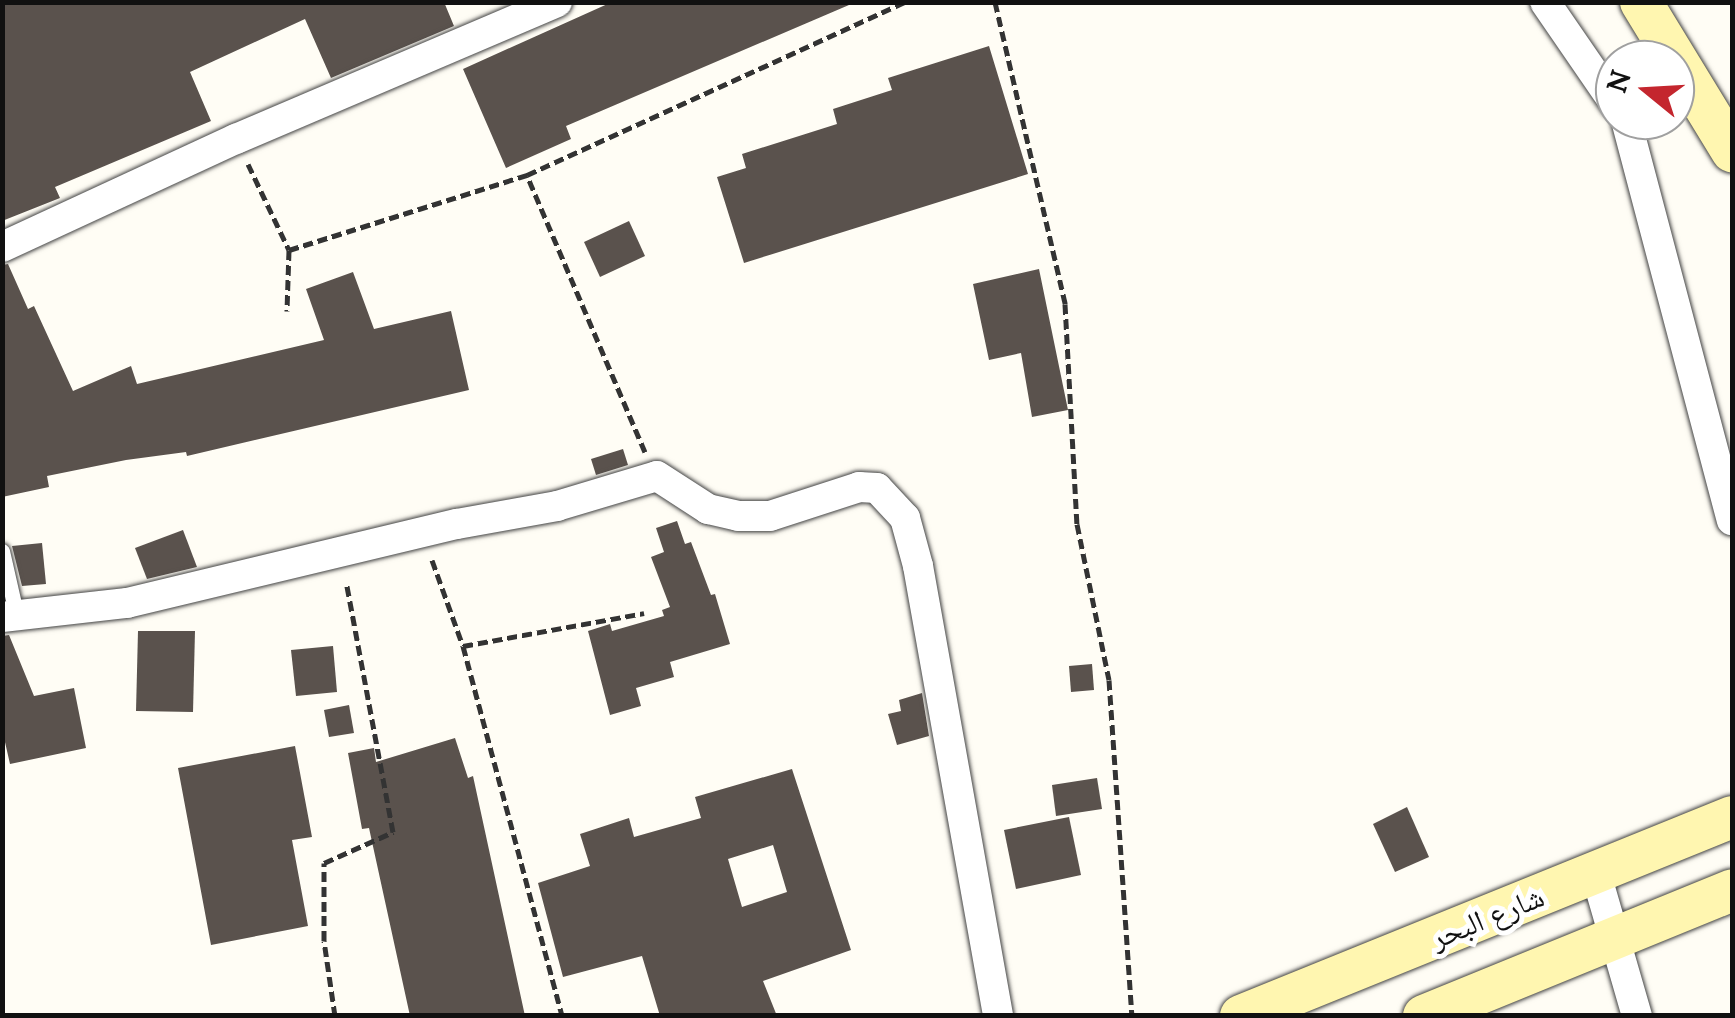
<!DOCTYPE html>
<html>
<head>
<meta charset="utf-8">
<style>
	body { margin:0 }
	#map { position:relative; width:1735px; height:1018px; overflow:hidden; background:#fffdf5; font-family:Lora,"Noto Naskh Arabic",serif }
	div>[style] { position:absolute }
	.building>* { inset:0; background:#5a524d }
	.path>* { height:5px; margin-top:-2.5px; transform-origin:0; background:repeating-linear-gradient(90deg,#333 0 10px,transparent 0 15px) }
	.roads { filter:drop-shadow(0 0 2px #444) drop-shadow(0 0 2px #444) }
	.lane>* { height:15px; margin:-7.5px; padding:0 7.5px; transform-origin:7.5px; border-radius:7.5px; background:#fff }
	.street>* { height:30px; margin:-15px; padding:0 15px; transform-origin:15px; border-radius:15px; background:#fff }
	.secondary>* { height:42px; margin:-21px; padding:0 21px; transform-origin:21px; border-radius:21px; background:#fff6b0 }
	span { translate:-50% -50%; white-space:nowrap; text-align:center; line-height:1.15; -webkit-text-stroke:10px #fff; paint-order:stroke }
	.street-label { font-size:30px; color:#111 }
	.frame { position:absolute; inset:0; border:5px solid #111; pointer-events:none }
	.north { position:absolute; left:1595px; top:40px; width:100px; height:100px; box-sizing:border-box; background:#fff; border:2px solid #a0a0a0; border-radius:50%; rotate:288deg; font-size:28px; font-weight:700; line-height:40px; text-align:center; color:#111 }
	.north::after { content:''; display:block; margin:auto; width:35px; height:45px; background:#c4262e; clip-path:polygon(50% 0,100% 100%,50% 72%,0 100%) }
</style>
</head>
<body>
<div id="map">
	<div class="building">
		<i style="clip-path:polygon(2px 2px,444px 2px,454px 26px,331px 78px,305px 19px,190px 72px,211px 121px,55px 187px,60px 198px,2px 221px)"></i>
		<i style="clip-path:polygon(612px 2px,856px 2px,566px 126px,571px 139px,506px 168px,463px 69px)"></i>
		<i style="clip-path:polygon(989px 46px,1028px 174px,744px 263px,717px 177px,746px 168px,742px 154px,837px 124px,833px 109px,892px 90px,888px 78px)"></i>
		<i style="clip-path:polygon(629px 221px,645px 256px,600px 277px,584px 242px)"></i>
		<i style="clip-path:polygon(8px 264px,28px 309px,34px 306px,73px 391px,131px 366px,137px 384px,324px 340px,306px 289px,353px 272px,374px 329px,451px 311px,469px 390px,187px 456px,186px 452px,126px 460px,47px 476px,49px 487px,2px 497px,2px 265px)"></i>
		<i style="clip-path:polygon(1039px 269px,1068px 410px,1032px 417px,1021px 353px,989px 360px,973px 284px)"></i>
		<i style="clip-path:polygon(623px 449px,628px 465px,596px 475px,591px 459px)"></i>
		<i style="clip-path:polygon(677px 521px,685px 544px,691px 542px,711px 595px,715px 594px,730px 644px,670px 662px,674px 677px,636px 688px,641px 706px,610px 715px,588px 631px,610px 624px,612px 631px,664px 616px,662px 610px,670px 607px,651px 557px,664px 552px,656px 528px)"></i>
		<i style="clip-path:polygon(183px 530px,197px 567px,147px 579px,135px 548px)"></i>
		<i style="clip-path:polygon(42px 543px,46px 584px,22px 586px,12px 546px)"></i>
		<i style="clip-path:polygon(138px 631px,195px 631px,193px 712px,136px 711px)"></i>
		<i style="clip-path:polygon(9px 635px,34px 696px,74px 688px,86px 748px,10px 764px,2px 729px,2px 636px)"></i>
		<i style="clip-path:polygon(333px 646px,337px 692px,296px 696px,291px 650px)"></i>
		<i style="clip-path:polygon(1092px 664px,1094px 690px,1071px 692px,1069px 666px)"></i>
		<i style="clip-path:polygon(922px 693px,929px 736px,897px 745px,888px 714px,901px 711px,899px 700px)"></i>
		<i style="clip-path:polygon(349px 705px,354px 733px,329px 737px,324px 710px)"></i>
		<i style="clip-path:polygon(455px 738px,468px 778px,473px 776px,525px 1016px,410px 1016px,369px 828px,362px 829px,348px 753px,374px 748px,376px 762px)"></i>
		<i style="clip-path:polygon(295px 746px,312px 837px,292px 840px,308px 926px,211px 945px,178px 768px)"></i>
		<i style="clip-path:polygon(evenodd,792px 769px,851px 950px,763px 981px,777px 1016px,660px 1016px,642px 956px,563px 977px,538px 883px,590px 866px,580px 834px,629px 818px,634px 837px,701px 818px,695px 797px,792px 769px,773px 845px,787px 892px,742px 907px,728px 859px,773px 845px)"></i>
		<i style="clip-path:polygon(1097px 778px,1102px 809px,1056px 816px,1052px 785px)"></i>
		<i style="clip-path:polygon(1407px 807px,1429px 857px,1395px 872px,1373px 824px)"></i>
		<i style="clip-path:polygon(1069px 817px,1081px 875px,1016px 889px,1004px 830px)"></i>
	</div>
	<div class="path">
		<i style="left:995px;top:2px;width:310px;rotate:76.9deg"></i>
		<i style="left:1065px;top:304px;width:220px;rotate:86.9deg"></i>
		<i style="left:1077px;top:524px;width:159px;rotate:78.4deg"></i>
		<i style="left:1109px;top:680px;width:337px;rotate:86.1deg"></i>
		<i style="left:248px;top:164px;width:95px;rotate:64.5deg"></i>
		<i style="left:289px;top:250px;width:61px;rotate:91.9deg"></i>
		<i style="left:289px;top:250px;width:250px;rotate:-17.5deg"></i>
		<i style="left:645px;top:452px;width:301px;rotate:-113.1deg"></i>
		<i style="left:527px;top:175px;width:416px;rotate:-24.6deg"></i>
		<i style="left:432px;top:560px;width:91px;rotate:70.2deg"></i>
		<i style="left:463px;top:646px;width:383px;rotate:75deg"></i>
		<i style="left:463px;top:646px;width:184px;rotate:-10.3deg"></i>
		<i style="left:335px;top:1016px;width:76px;rotate:-98.3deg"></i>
		<i style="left:324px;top:941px;width:78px;rotate:-90deg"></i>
		<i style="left:324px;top:863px;width:76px;rotate:-24.2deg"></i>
		<i style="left:393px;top:832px;width:254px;rotate:-100.6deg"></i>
	</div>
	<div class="roads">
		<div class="lane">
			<i style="left:2px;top:551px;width:68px;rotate:77.2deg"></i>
		</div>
		<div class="street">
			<i style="left:1545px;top:2px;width:124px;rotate:55.5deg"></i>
			<i style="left:1626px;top:120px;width:414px;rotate:75.2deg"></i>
			<i style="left:2px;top:247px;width:258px;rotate:-24.8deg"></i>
			<i style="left:236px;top:139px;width:349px;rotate:-23.1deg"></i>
			<i style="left:2px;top:617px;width:126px;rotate:-6.4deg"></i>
			<i style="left:127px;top:603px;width:339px;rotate:-13.5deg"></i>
			<i style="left:457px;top:524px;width:102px;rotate:-10.2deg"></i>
			<i style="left:557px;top:506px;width:104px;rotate:-16.7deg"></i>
			<i style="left:657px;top:476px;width:61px;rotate:32.9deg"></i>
			<i style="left:708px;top:509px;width:31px;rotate:13deg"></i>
			<i style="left:738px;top:516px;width:32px"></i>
			<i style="left:770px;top:516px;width:94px;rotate:-18deg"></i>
			<i style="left:859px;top:487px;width:18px;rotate:3deg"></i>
			<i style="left:877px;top:488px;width:41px;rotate:47deg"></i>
			<i style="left:905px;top:518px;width:50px;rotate:74.8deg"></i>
			<i style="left:918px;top:566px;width:457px;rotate:79.9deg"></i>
			<i style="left:1596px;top:874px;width:148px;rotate:73.9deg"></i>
		</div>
		<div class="secondary">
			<i style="left:1641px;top:2px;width:175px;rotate:58.6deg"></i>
			<i style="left:1241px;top:1016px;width:530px;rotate:-22.06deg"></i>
			<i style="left:1424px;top:1016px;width:333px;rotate:-22.2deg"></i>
		</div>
	</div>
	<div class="street-label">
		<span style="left:1487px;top:917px;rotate:-22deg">شارع البحر</span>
	</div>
	<div class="frame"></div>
	<div class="north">N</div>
</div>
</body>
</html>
